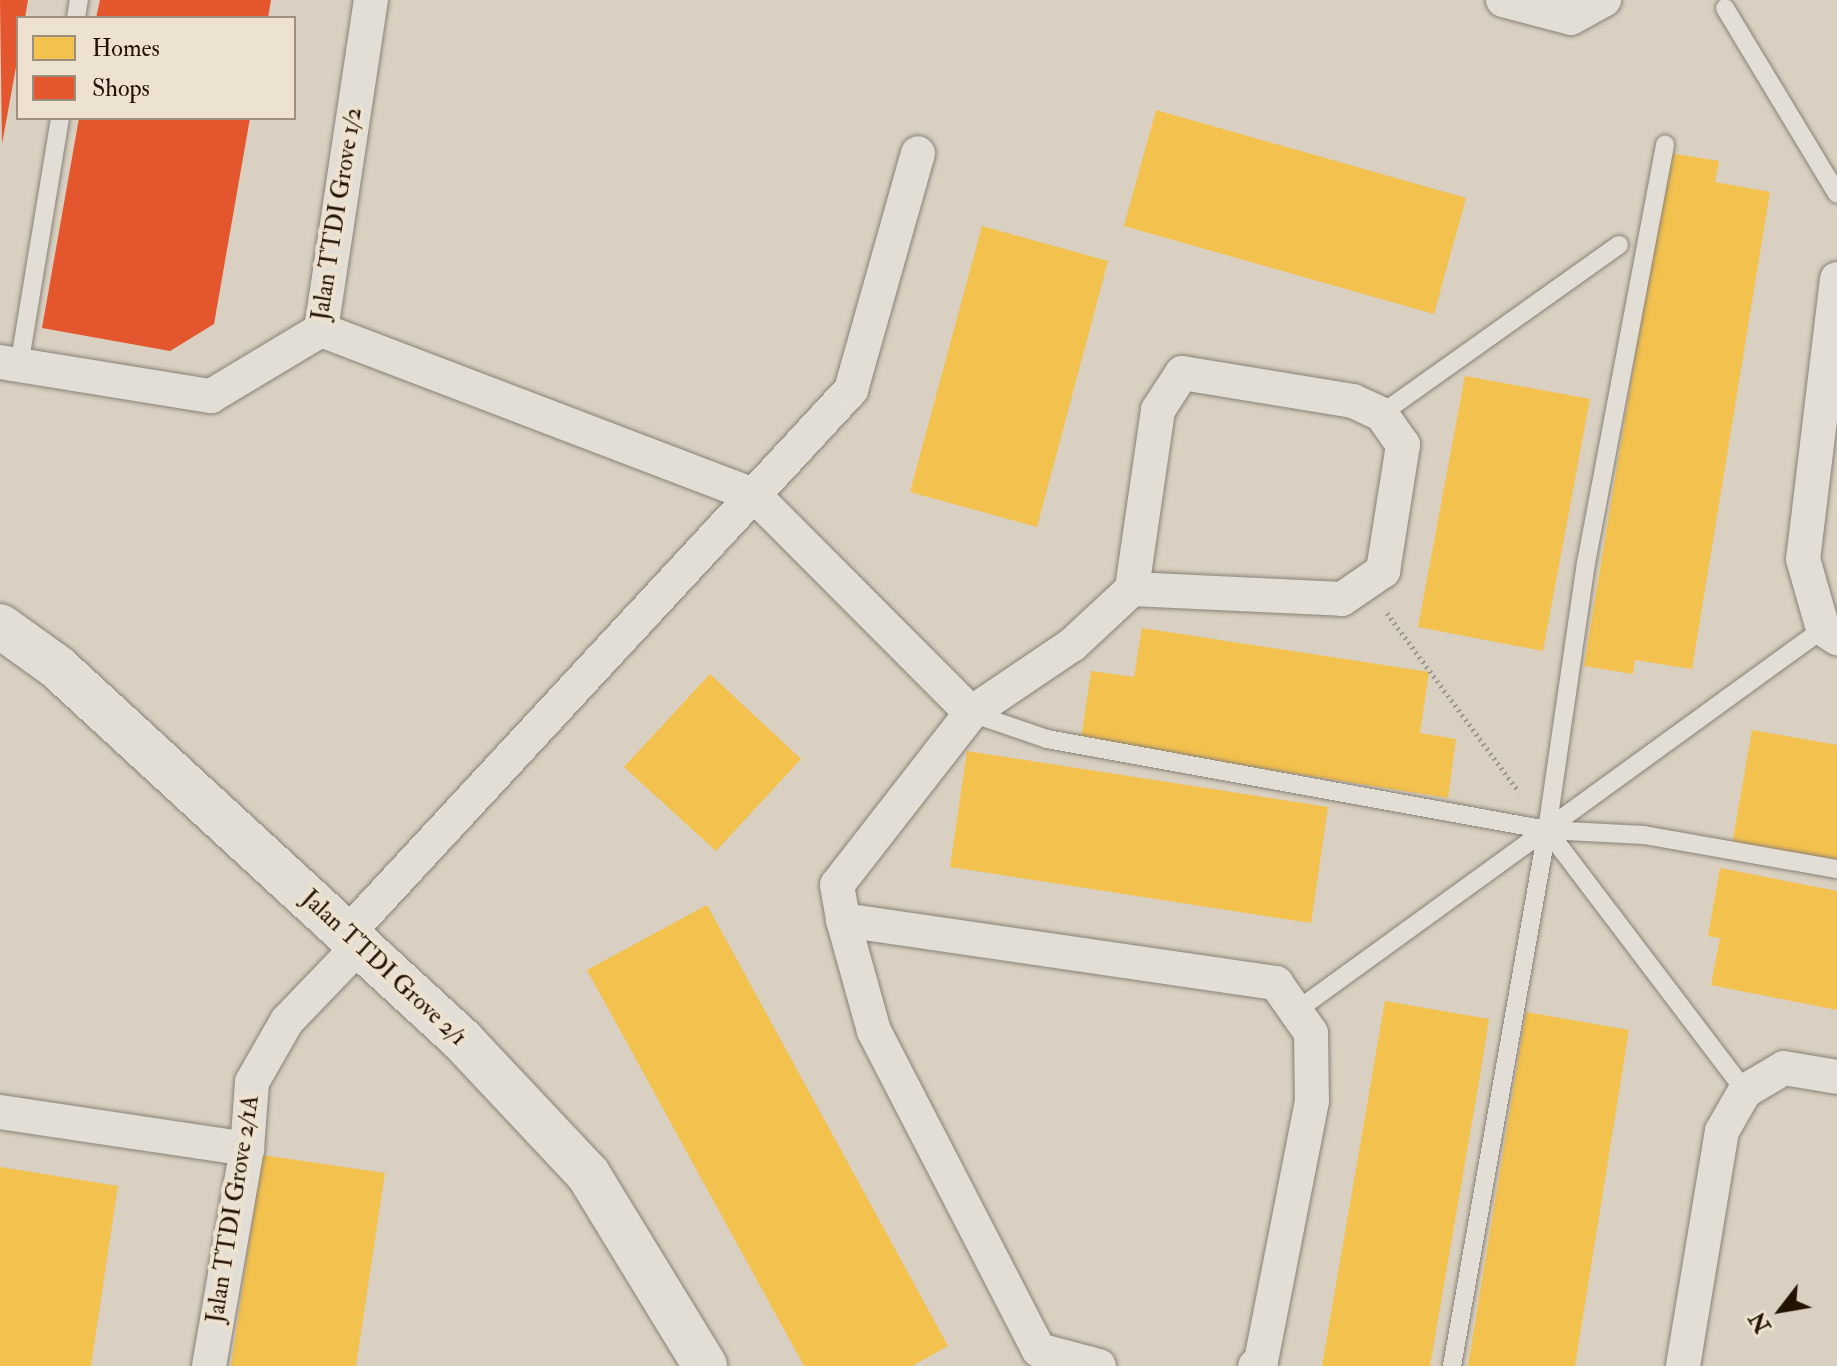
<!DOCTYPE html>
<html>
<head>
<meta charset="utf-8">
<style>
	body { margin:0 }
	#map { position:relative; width:1837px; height:1366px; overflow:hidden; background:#d9d0c1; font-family:"IM FELL Double Pica",serif }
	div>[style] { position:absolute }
	.homes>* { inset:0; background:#f2c14e }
	.shops>* { inset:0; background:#e4572e }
	.path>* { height:5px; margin-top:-2.5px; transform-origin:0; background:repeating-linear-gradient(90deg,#9d9891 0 2px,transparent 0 6px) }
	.roads { filter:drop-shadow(0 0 2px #898177) drop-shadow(0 0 2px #898177) }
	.lane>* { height:18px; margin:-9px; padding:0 9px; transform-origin:9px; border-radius:9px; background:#e2ded5 }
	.street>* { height:34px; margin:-17px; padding:0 17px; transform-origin:17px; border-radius:17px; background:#e2ded5 }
	.secondary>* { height:44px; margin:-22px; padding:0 22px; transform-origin:22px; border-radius:22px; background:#e2ded5 }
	span { translate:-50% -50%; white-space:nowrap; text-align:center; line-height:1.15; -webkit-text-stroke:8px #ede2d0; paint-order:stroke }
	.street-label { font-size:24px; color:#221203 }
	.legend { position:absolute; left:16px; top:16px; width:280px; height:104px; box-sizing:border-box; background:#ede2d0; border:2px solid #9c8f7e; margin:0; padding:10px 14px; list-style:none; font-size:24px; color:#221203 }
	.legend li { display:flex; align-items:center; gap:16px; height:40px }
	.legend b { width:40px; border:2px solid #9c8f7e }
	.north { position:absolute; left:1741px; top:1270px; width:80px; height:80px; -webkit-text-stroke:6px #ede2d0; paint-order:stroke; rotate:239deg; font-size:22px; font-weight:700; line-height:32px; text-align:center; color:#221203 }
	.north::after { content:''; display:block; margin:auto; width:28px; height:36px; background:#221203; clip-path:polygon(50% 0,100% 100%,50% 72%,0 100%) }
</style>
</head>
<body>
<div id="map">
	<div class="homes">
		<i style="clip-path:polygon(1156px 110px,1466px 198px,1434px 314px,1124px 226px)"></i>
		<i style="clip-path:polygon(1669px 153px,1719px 161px,1715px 182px,1770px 192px,1692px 669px,1635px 660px,1633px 674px,1584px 666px)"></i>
		<i style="clip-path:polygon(982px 226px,1108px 261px,1037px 527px,910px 492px)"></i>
		<i style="clip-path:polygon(1465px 376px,1590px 399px,1543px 651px,1418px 627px)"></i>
		<i style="clip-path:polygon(1142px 628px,1429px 672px,1420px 733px,1456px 739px,1448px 798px,1081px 740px,1091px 671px,1134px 677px)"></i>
		<i style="clip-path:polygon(710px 674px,801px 759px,716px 851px,624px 767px)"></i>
		<i style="clip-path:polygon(1752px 730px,1837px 745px,1837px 865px,1732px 845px)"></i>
		<i style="clip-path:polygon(967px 751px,1328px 807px,1311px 923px,950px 867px)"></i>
		<i style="clip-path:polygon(1720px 868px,1837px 891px,1837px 1010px,1711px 985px,1720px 938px,1708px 936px)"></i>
		<i style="clip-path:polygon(707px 905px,948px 1346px,912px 1366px,804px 1366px,587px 970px)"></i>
		<i style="clip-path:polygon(1385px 1001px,1489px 1019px,1482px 1064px,1430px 1366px,1322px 1366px)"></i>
		<i style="clip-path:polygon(1526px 1012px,1629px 1030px,1575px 1366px,1468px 1366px)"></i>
		<i style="clip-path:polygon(262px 1155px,385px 1173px,356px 1366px,231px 1366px)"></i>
		<i style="clip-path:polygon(0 1167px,118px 1186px,91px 1366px,0 1366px)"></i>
	</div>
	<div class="shops">
		<i style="clip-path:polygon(0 0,28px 0,25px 18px,18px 18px,18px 56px,2px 144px)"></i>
		<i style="clip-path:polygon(100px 0,271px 0,268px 18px,96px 18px)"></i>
		<i style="clip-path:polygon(79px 118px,250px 118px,214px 324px,170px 351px,42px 328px)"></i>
	</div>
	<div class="path">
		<i style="left:1387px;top:613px;width:222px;rotate:53.6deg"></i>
	</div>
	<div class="roads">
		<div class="lane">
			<i style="left:1725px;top:8px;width:217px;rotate:58.9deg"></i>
			<i style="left:76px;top:18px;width:18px;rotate:-81deg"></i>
			<i style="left:19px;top:366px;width:251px;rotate:-80.6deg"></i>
			<i style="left:1381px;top:414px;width:292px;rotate:-35.4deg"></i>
			<i style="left:971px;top:713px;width:80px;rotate:18.9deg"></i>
			<i style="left:1047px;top:739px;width:508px;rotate:10.31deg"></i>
			<i style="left:1547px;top:830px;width:97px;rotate:3deg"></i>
			<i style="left:1644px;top:835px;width:196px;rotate:10deg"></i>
			<i style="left:1547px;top:830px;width:328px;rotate:52.8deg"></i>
			<i style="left:1296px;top:1011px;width:651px;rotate:-35.94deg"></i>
			<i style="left:1452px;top:1366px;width:544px;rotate:-79.95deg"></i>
			<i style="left:1547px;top:830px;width:270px;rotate:-81.7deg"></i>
			<i style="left:1586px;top:563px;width:426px;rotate:-79.3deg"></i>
		</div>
		<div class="street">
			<i style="left:1503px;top:0;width:70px;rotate:14.8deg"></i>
			<i style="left:1571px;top:18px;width:38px;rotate:-29deg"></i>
			<i style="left:1837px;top:279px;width:282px;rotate:96.9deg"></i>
			<i style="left:1803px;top:559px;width:73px;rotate:74.1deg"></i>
			<i style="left:1823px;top:629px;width:17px;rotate:33deg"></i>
			<i style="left:321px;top:330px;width:465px;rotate:20.9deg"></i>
			<i style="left:755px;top:496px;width:306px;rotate:45.1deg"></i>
			<i style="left:971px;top:713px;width:122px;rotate:-34deg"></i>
			<i style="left:1072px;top:645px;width:82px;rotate:-43deg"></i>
			<i style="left:1132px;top:589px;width:210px;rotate:2.7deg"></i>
			<i style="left:1342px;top:599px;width:50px;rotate:-34.3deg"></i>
			<i style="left:1383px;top:571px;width:128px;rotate:-81deg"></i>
			<i style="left:1403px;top:445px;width:38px;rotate:-125deg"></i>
			<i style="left:1381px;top:414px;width:31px;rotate:-155deg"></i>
			<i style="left:1353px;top:401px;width:173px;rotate:-170.7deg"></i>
			<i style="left:1182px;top:373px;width:44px;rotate:123deg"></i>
			<i style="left:1158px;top:410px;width:181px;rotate:98.3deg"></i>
			<i style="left:0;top:362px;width:214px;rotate:9.2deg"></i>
			<i style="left:211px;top:396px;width:128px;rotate:-31deg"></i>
			<i style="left:321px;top:330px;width:334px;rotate:-81.4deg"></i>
			<i style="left:971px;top:713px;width:218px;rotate:127.9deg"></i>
			<i style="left:837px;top:885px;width:36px;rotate:80deg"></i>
			<i style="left:843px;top:920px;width:115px;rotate:74.4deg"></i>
			<i style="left:874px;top:1031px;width:359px;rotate:62.7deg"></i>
			<i style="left:1039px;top:1350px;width:62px;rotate:14.9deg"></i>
			<i style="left:843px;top:920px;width:438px;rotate:8.3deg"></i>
			<i style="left:1276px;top:983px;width:61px;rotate:55deg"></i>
			<i style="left:1311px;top:1033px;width:68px;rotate:89.2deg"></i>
			<i style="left:1312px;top:1101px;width:266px;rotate:101.1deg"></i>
			<i style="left:1261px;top:1362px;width:7px;rotate:146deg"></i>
			<i style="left:347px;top:934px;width:742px;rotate:-47.19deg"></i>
			<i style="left:851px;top:390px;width:246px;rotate:-74.2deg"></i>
			<i style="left:0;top:1112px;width:250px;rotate:8.5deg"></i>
			<i style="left:209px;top:1366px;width:220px;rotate:-80.1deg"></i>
			<i style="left:247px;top:1149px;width:67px;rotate:-85.7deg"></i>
			<i style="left:252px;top:1082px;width:70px;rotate:-60.2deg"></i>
			<i style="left:287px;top:1021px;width:104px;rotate:-46.2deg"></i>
			<i style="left:1683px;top:1366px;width:238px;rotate:-80.6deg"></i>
			<i style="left:1722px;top:1131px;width:46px;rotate:-60.1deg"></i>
			<i style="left:1745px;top:1091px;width:45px;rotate:-30.5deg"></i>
			<i style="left:1784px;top:1068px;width:54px;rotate:9.6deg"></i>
		</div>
		<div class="secondary">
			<i style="left:0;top:626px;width:70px;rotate:35.7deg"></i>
			<i style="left:57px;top:667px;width:551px;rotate:42.64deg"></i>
			<i style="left:462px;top:1040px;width:184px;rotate:46.8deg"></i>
			<i style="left:588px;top:1174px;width:225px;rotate:58.6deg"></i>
		</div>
	</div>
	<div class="street-label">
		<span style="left:337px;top:214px;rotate:-81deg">Jalan TTDI Grove 1/2</span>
		<span style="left:384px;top:968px;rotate:43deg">Jalan TTDI Grove 2/1</span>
		<span style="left:233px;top:1209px;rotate:-81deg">Jalan TTDI Grove 2/1A</span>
	</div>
	<ul class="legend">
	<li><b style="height:22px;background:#f2c14e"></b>Homes</li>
	<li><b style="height:22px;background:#e4572e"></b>Shops</li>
	</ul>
	<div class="north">N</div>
</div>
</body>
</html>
